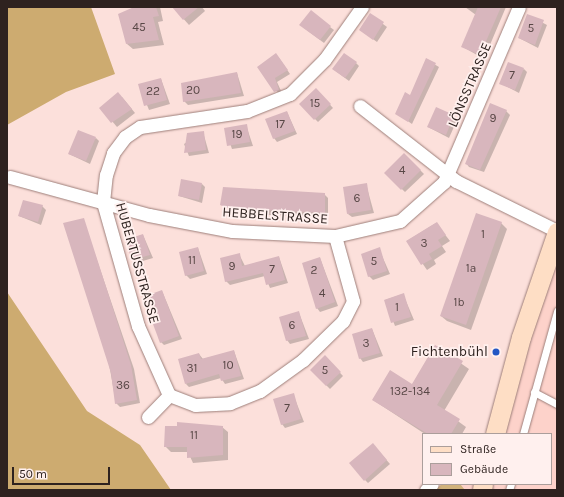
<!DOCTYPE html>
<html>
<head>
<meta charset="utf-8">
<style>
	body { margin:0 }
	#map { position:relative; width:564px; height:497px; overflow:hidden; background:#fce0db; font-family:Karla,sans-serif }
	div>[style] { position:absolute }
	.built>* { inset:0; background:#fdd2ca }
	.green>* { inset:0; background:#d1b27b }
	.forest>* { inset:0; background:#cdab70 }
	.shadow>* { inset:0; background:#0003 }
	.building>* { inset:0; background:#d8b6bd }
	.roads { filter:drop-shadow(0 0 1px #9d7e79) drop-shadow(0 0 1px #9d7e79) }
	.lane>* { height:7px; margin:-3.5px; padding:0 3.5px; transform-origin:3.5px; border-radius:3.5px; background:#fff }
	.street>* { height:13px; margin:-6.5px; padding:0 6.5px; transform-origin:6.5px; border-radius:6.5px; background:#fff }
	.secondary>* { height:19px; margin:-9.5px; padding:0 9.5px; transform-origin:9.5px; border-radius:9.5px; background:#fedec5 }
	.dots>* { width:11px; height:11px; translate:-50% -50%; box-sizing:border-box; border:2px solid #fff0ee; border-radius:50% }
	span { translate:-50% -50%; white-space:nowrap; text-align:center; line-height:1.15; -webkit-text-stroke:3.5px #fff0ee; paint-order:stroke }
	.number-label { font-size:12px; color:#584746 }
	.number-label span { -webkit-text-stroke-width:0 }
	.street-label { font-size:14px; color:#2e221f }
	.poi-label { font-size:14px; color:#2e221f }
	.right { translate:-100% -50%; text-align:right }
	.frame { position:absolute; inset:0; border:8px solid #2e221f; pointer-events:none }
	.legend { position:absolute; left:422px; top:433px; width:130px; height:52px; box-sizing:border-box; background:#fff0ee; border:1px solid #ab9e9b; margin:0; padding:5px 7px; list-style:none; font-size:12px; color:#2e221f }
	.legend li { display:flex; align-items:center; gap:8px; height:20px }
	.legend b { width:20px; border:1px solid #ab9e9b }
	.scale { position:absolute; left:12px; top:467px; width:98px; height:18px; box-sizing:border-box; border:2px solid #2e221f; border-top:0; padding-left:5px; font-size:12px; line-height:14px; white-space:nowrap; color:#2e221f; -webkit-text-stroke:3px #fff0ee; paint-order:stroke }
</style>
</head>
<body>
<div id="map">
	<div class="built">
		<i style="clip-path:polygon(557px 232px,557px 490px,426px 490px,432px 484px,551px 484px,551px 434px,495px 434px)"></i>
	</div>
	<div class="green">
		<i style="clip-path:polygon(442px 484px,460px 484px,465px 490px,435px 490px)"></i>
	</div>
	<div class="forest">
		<i style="clip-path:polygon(7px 7px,91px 7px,115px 74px,66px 92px,7px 125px)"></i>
		<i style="clip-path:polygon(7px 292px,87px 411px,140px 445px,171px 490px,7px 490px)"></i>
	</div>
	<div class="shadow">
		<i style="clip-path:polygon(140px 7px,160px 7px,163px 21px,158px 22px,164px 45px,133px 49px,127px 44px)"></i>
		<i style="clip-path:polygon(173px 7px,202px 7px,205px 11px,189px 25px)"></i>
		<i style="clip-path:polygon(465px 7px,506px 7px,484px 59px,463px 47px,476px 15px)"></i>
		<i style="clip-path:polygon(371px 15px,387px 27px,377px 42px,360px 30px)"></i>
		<i style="clip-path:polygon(528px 15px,547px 25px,538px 48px,519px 38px)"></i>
		<i style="clip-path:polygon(330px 27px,334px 30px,324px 43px,304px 28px)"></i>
		<i style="clip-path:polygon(279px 58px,290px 74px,277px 82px,282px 93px,279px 94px,258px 67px)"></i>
		<i style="clip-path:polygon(427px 60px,439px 67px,412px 124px,396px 113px,411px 96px)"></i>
		<i style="clip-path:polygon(356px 63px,359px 66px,349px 81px,333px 69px)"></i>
		<i style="clip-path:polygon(524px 69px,527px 72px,519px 93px,500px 83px)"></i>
		<i style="clip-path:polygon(237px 73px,244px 96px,188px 105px,184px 101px)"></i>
		<i style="clip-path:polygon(161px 79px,170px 104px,149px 110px,139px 85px)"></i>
		<i style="clip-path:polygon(316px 89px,333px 108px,318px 122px,300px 104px)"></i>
		<i style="clip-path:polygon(122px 97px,135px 113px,117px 127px,101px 108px)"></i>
		<i style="clip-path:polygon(436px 109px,457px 120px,449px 138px,428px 127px)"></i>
		<i style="clip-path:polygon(506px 111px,510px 115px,484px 172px,469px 167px,466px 163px)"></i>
		<i style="clip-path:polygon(287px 112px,297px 134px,277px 142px,274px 138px)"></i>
		<i style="clip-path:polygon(246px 125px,253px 146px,232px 149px,225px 129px)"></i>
		<i style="clip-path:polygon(203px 132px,209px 153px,189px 156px,184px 144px)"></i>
		<i style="clip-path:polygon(96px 138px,99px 141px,90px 164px,69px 154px)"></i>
		<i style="clip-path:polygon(404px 154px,424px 174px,405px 192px,385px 173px)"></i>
		<i style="clip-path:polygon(202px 184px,205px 187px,202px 203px,179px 196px)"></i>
		<i style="clip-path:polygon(366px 184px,374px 213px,352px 217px,348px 214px)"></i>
		<i style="clip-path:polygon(324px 194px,328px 198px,328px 216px,259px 215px,221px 205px)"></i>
		<i style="clip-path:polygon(42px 206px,46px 210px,41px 225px,19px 216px)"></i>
		<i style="clip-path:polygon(83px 219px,134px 369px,140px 403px,120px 407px,116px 403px)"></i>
		<i style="clip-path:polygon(436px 223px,450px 241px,442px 246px,446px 252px,434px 260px,436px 264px,427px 270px,407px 241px)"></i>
		<i style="clip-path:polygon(501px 223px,507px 229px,471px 330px,447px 321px,441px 316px)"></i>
		<i style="clip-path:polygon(143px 235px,153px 258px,136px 263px,133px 260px)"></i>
		<i style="clip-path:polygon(198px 248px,207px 274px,190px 279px,186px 275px)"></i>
		<i style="clip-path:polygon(379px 249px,390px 274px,373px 280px,369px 276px)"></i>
		<i style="clip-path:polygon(239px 254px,245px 266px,279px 257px,288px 283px,270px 288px,265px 276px,230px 285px,226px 281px)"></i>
		<i style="clip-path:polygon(320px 258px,338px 306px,320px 312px,317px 308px)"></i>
		<i style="clip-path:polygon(162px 291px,182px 339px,164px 345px,161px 342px)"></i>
		<i style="clip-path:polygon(403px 294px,414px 320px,395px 326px,385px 300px)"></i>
		<i style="clip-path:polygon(299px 313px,309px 339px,290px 344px,287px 340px)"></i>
		<i style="clip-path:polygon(372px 329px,383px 356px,363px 362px,360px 358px)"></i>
		<i style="clip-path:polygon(436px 346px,469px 369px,444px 411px,466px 427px,462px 434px,425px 434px,373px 400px,412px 385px)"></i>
		<i style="clip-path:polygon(234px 351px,244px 379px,225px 384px,221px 378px,189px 387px,186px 384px,199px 354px,203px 359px)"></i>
		<i style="clip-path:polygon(325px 357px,343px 376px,330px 389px,311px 370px)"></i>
		<i style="clip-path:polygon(293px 394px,304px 422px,285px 428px,282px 424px)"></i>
		<i style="clip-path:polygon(222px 427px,228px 432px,228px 460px,193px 463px,188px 452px,171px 452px,165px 446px)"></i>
		<i style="clip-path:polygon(376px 448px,390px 464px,368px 483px,365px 480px)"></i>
	</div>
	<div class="building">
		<i style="clip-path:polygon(134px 7px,156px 7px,159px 16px,153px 17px,159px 40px,126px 44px,118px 14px)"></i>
		<i style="clip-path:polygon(172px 7px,199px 7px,183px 20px)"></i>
		<i style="clip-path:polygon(478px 7px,501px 7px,480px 55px,461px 47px)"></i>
		<i style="clip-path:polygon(311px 10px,331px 26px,320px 40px,299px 25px)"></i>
		<i style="clip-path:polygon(370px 13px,384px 22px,373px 40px,359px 30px)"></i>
		<i style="clip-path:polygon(527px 14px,544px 20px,535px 45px,518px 38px)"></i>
		<i style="clip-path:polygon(276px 53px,288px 70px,275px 78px,279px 90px,274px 92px,257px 67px)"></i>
		<i style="clip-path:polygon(344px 53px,357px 62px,345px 78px,332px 69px)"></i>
		<i style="clip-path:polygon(426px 58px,436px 63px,408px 122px,395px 114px,405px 92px,410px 95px)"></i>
		<i style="clip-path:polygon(508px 62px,524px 68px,515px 90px,499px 84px)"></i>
		<i style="clip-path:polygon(237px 72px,241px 93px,183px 102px,181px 83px)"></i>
		<i style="clip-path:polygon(161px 78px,167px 100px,144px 106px,138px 84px)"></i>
		<i style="clip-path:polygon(316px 88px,331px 104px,314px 120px,299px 104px)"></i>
		<i style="clip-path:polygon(118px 92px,132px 109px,111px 123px,99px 108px)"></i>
		<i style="clip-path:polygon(490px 103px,507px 110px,480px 170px,465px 164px)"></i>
		<i style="clip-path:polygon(436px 107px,454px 115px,446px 135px,427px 127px)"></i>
		<i style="clip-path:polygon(287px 111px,295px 131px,273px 139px,265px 119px)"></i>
		<i style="clip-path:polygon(247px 124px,250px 142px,227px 146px,224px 128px)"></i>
		<i style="clip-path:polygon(78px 130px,96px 137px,86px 161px,68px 154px)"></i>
		<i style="clip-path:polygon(204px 131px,206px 150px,184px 153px,187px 133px)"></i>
		<i style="clip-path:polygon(404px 153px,421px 170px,401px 190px,384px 173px)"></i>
		<i style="clip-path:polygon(181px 179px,202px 183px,199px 200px,178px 196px)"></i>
		<i style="clip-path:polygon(367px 183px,371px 210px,347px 214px,343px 187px)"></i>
		<i style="clip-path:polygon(223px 187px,325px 193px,325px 213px,228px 208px,220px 205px)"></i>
		<i style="clip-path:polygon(23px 200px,43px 205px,38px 222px,18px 216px)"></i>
		<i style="clip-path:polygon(476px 213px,502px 222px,466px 325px,440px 316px)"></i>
		<i style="clip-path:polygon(84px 218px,131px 365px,137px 400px,115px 404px,111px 373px,63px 223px)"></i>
		<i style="clip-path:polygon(437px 222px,446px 235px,438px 240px,442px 246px,429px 254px,432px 259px,421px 265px,406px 241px)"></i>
		<i style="clip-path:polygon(143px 234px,150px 255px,132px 260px,125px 240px)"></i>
		<i style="clip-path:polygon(198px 247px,204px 271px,185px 276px,179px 252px)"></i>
		<i style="clip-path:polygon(380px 247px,387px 271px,368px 277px,361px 254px)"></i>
		<i style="clip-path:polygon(240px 253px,242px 266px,279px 256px,285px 280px,266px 285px,263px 273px,225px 282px,220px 258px)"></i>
		<i style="clip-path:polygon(320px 257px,335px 302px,316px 309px,302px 263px)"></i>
		<i style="clip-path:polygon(162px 290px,179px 336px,160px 343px,143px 297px)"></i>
		<i style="clip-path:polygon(404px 293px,411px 317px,391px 323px,384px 300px)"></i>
		<i style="clip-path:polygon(299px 311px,306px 336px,286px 341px,279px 317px)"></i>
		<i style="clip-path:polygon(372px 328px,380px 353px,359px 359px,352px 334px)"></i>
		<i style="clip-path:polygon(435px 345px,463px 361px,437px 405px,460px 419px,451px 434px,428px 434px,372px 400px,390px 370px,412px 384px)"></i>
		<i style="clip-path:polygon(234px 350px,241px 376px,221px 381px,219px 374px,185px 384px,178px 359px,199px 353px,201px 359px)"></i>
		<i style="clip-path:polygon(325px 355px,341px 372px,326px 386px,310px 370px)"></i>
		<i style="clip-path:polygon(294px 393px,301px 419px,281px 425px,273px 399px)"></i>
		<i style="clip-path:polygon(177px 422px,223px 426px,223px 455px,187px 458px,187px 447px,164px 447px,165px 426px,177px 426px)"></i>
		<i style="clip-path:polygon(373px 443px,387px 460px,364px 481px,349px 463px)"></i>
	</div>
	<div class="roads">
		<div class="lane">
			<i style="left:534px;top:392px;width:26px;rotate:28deg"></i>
			<i style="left:523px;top:434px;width:128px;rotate:-74.5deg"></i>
			<i style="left:509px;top:490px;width:6px;rotate:-72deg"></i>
		</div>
		<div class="street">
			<i style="left:360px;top:106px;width:122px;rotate:38deg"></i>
			<i style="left:456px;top:181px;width:113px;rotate:26.3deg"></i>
			<i style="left:10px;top:177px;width:144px;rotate:15.3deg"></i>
			<i style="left:149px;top:215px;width:85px;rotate:10.9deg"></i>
			<i style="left:232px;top:231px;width:103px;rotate:2.8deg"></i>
			<i style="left:335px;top:236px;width:67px;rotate:-13deg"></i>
			<i style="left:400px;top:221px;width:59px;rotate:-41.6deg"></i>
			<i style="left:444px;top:182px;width:190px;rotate:-66.8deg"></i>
			<i style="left:169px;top:395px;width:76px;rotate:-114.2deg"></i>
			<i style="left:138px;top:326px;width:129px;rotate:-105.8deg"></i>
			<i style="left:103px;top:202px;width:27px;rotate:-84deg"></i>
			<i style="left:106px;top:175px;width:23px;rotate:-72deg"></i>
			<i style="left:113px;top:153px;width:20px;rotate:-53deg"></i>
			<i style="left:125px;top:137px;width:18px;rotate:-34deg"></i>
			<i style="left:140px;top:127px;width:108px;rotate:-8.5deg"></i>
			<i style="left:247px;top:111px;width:46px;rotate:-21.6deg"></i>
			<i style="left:290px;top:94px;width:49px;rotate:-45deg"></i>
			<i style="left:325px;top:59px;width:64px;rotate:-54.6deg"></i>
			<i style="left:169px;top:395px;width:28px;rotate:21deg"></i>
			<i style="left:195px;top:405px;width:35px;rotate:-3deg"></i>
			<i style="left:230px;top:403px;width:32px;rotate:-22deg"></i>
			<i style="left:260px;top:391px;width:53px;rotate:-35.8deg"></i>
			<i style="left:303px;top:360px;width:56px;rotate:-44.3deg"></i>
			<i style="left:343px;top:321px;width:22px;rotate:-63deg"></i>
			<i style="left:353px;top:301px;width:67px;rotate:-105.5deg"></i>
			<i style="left:148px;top:417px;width:30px;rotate:-46deg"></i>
			<i style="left:426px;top:490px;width:8px;rotate:-45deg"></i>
		</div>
		<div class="secondary">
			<i style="left:495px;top:434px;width:100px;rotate:-75deg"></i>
			<i style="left:521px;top:337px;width:111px;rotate:-71.1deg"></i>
			<i style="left:482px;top:490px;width:6px;rotate:-81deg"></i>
		</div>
	</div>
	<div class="dots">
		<i style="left:496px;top:352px;background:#2457c4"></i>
	</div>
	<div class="number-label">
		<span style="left:139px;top:28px">45</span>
		<span style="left:531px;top:29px">5</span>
		<span style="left:512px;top:76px">7</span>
		<span style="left:193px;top:91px">20</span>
		<span style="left:153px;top:92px">22</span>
		<span style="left:315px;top:104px">15</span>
		<span style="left:493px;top:119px">9</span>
		<span style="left:280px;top:125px">17</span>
		<span style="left:237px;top:135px">19</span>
		<span style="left:402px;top:171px">4</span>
		<span style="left:357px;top:199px">6</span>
		<span style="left:483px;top:235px">1</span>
		<span style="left:424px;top:244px">3</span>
		<span style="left:192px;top:261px">11</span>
		<span style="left:374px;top:262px">5</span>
		<span style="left:232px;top:267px">9</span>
		<span style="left:471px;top:269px">1a</span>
		<span style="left:272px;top:270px">7</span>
		<span style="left:314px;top:271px">2</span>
		<span style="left:322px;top:294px">4</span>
		<span style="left:459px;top:303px">1b</span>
		<span style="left:397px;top:308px">1</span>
		<span style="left:292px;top:326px">6</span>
		<span style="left:366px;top:344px">3</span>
		<span style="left:228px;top:366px">10</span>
		<span style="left:192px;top:369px">31</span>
		<span style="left:325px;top:371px">5</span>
		<span style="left:123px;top:386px">36</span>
		<span style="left:410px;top:392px">132-134</span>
		<span style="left:287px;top:409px">7</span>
		<span style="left:194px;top:436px">11</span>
	</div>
	<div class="street-label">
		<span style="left:470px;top:85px;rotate:-67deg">LÖNSSTRASSE</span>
		<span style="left:275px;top:216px;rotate:4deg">HEBBELSTRASSE</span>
		<span style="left:137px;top:263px;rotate:74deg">HUBERTUSSTRASSE</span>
	</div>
	<div class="poi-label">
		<span class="right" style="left:488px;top:352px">Fichtenbühl</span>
	</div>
	<div class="frame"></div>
	<ul class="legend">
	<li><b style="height:5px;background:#fedec5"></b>Straße</li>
	<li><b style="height:11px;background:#d8b6bd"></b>Gebäude</li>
	</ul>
	<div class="scale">50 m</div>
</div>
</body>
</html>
